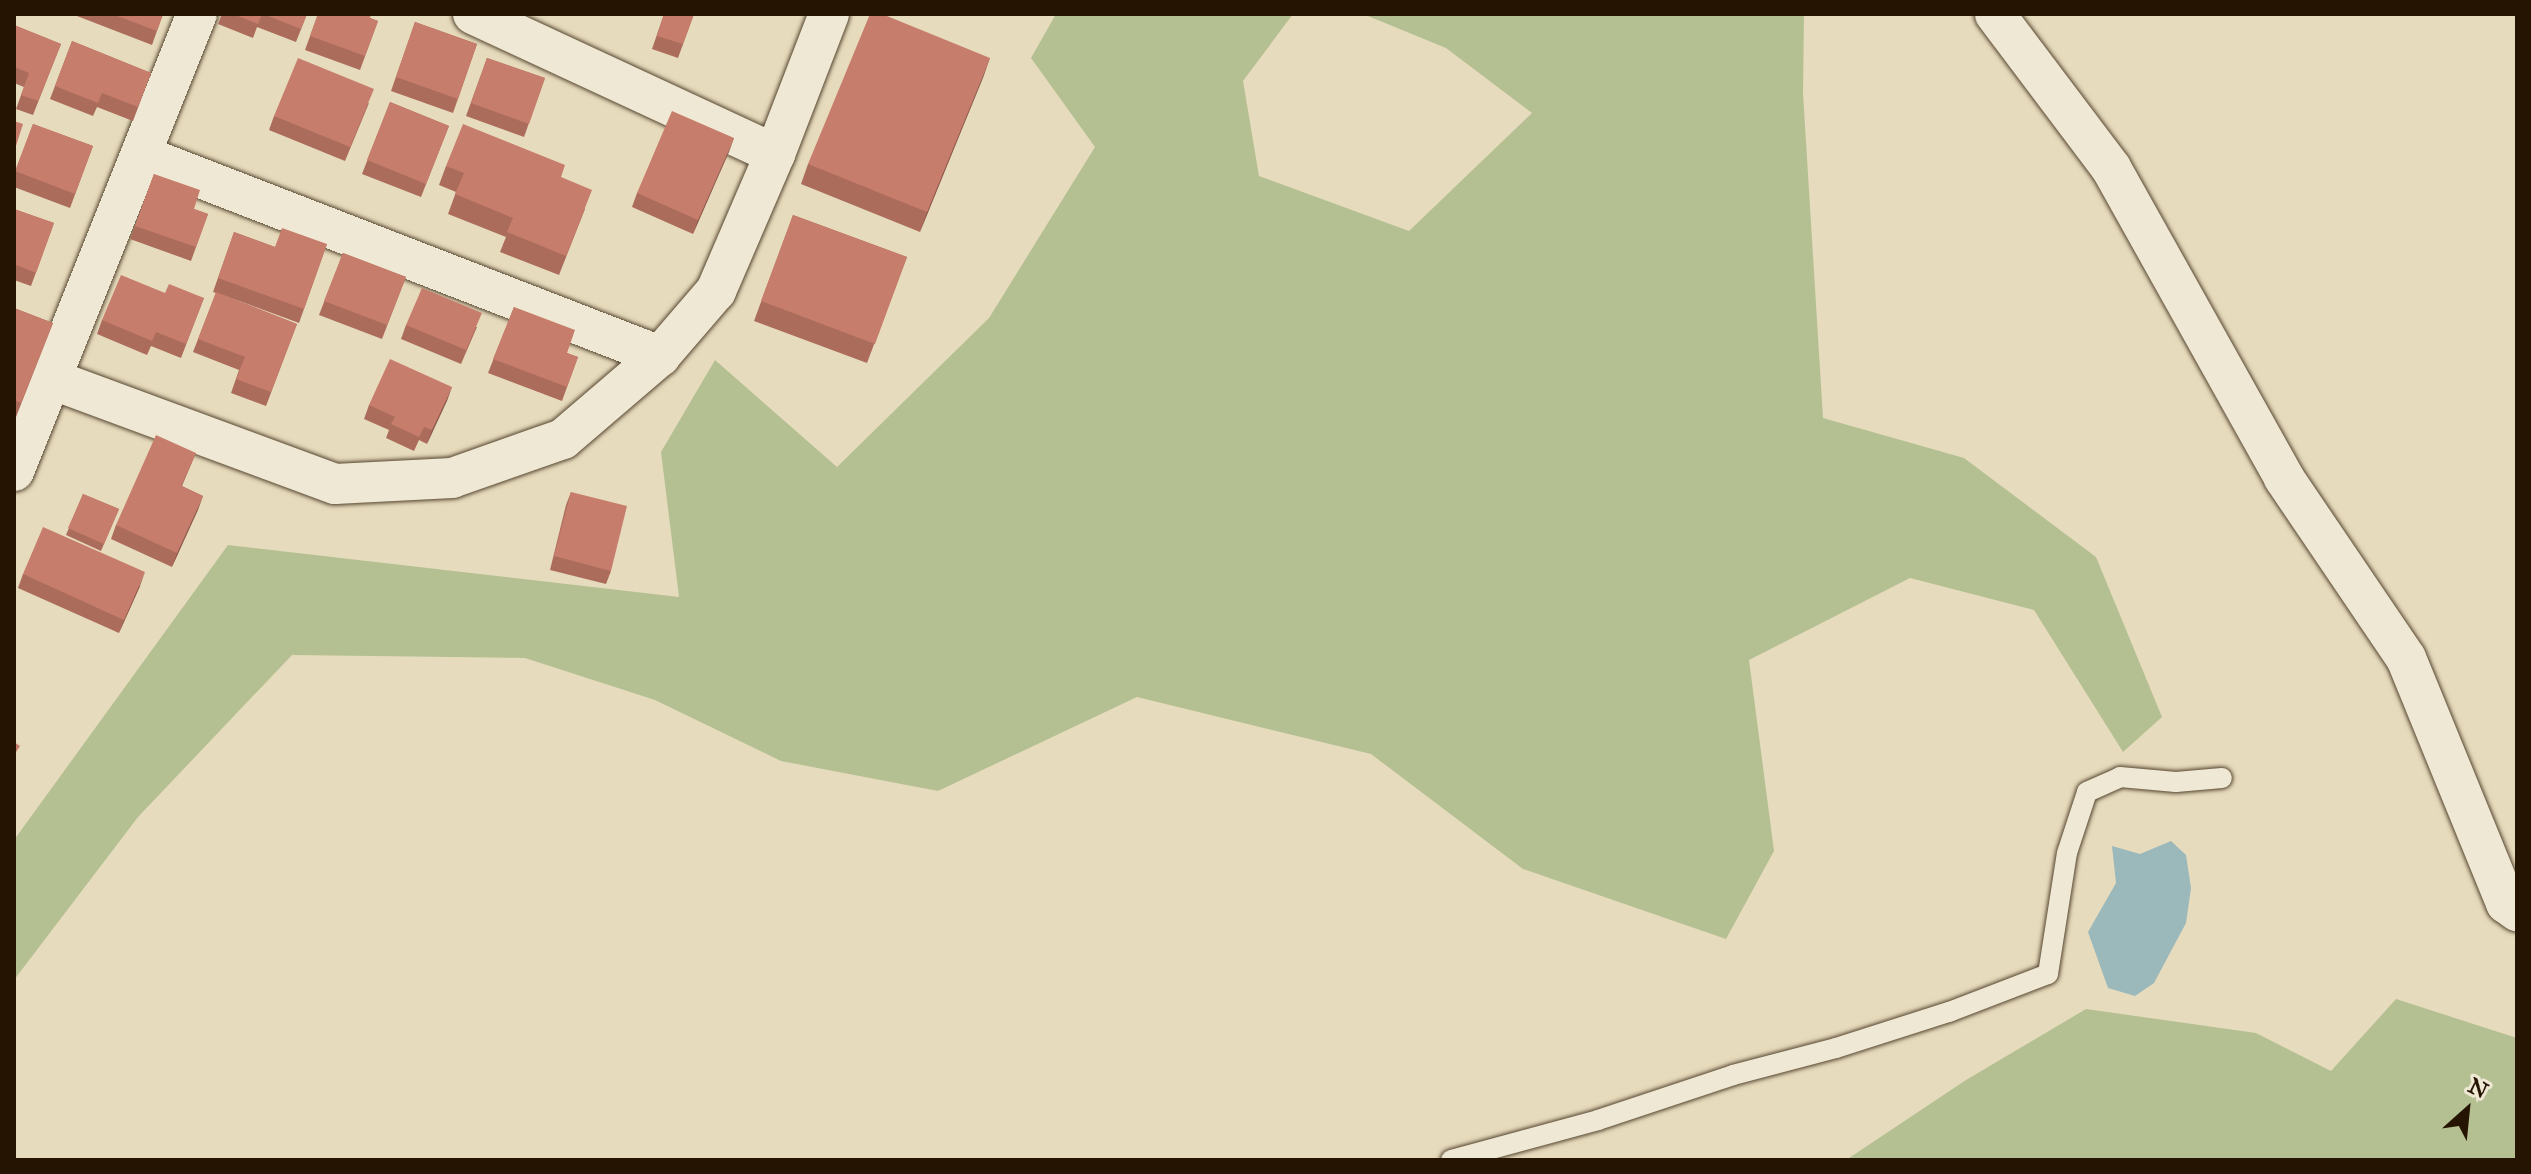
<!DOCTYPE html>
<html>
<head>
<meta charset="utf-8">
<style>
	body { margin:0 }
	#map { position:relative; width:2531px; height:1174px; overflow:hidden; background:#e7dbbd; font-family:"IM FELL Great Primer",serif }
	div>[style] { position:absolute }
	.green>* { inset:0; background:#b4c092 }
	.water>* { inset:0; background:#9bb8bb }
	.roads { filter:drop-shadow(0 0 2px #564630) drop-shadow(0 0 2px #564630) }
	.service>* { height:20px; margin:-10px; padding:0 10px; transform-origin:10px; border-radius:10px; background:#efe8d4 }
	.minor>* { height:40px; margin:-20px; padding:0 20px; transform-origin:20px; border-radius:20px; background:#efe8d4 }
	.wall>* { inset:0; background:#ab6c5c }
	.shaded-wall>* { inset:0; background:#8b584b }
	.building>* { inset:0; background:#c77d6b }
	span { translate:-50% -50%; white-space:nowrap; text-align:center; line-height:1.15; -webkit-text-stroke:6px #efe8d4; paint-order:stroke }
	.frame { position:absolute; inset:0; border:16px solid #251401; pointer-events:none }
	.north { position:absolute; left:2427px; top:1070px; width:80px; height:80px; -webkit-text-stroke:6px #efe8d4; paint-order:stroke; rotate:27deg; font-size:22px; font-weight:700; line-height:32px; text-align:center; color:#251401 }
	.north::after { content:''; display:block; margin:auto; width:28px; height:36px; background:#251401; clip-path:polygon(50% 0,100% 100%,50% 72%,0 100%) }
</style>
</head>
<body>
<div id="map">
	<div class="green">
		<i style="clip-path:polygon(1056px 14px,1293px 14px,1243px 81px,1259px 176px,1409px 231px,1532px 113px,1446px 48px,1363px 14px,1804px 14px,1803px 93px,1823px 418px,1964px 458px,2096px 557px,2162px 717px,2123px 752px,2034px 610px,1910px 578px,1749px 660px,1774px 851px,1726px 939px,1523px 869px,1371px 754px,1137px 697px,938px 791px,781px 761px,655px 700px,525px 658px,292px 655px,138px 817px,14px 980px,14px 840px,228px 545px,679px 597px,661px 452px,715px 360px,837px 467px,989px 318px,1095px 147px,1031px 58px)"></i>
		<i style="clip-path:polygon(2396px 999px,2517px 1038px,2517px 1160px,1846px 1160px,1966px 1080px,2086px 1009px,2256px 1033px,2331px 1071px)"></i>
	</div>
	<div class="water">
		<i style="clip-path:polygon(2171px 841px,2186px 855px,2191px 888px,2186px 923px,2154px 983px,2135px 996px,2108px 988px,2088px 932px,2116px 883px,2112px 846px,2140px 854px)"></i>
	</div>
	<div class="roads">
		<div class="service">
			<i style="left:1451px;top:1160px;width:152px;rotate:-15.2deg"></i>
			<i style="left:1598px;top:1120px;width:142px;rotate:-18.4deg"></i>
			<i style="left:1733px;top:1075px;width:106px;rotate:-14.7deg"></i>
			<i style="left:1836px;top:1048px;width:119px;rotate:-17.7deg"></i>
			<i style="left:1949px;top:1012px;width:106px;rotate:-21deg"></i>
			<i style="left:2048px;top:974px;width:122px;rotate:-81.1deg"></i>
			<i style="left:2067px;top:853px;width:64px;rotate:-71.8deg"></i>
			<i style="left:2087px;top:792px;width:36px;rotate:-24deg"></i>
			<i style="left:2120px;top:777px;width:56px;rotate:5.1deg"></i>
			<i style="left:2176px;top:782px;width:46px;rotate:-5deg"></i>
		</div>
		<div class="minor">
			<i style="left:473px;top:14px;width:333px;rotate:24.9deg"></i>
			<i style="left:775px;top:154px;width:150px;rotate:-68.9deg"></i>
			<i style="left:1995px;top:14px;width:193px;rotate:53deg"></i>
			<i style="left:2111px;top:168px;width:355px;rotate:60.8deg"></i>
			<i style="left:2284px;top:478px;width:217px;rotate:55.9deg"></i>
			<i style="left:2406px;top:658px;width:265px;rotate:67.8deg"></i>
			<i style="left:2506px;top:903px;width:14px;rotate:36deg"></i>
			<i style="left:141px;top:155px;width:557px;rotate:21.17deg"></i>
			<i style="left:51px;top:379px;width:303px;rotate:20.3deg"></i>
			<i style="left:335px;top:484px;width:117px;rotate:-2.9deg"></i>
			<i style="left:452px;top:478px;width:118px;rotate:-19.4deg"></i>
			<i style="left:563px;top:439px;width:128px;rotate:-40.6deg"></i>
			<i style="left:660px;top:356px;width:86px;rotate:-49.3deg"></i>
			<i style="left:716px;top:291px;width:149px;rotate:-66.7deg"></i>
			<i style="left:14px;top:471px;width:492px;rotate:-68.2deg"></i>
		</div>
	</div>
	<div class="wall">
		<i style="clip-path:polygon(77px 14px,163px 14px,152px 45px,77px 16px)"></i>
		<i style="clip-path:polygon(222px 14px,307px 14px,296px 42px,257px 27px,253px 38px,218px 24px)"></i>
		<i style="clip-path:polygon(318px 14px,370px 18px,378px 21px,360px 70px,305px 50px)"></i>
		<i style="clip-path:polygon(664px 14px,694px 14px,678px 58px,652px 49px)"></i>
		<i style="clip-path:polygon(415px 22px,477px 44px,453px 113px,391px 91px)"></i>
		<i style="clip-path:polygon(14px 25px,61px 44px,33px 115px,16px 109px,24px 87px,14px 83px)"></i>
		<i style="clip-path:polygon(72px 41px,151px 73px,133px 121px,97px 107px,93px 116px,50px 99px)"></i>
		<i style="clip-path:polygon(487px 58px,545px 78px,524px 137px,466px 116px)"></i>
		<i style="clip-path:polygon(990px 58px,920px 232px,801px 184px,808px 164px)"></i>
		<i style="clip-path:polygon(390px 102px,449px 126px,421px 197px,362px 174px)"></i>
		<i style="clip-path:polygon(369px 103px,345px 161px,269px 130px,274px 116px)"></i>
		<i style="clip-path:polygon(33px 124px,93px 146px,70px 208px,14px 187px,14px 175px)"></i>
		<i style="clip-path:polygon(734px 138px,693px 234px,632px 207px,637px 193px)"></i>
		<i style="clip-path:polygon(446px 166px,561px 177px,585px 209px,559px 275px,500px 252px,506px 237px,448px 214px,456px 192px,439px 185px)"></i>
		<i style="clip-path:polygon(154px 174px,194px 209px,208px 214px,191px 261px,130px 239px)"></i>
		<i style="clip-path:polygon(14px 209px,54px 223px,31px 286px,14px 280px)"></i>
		<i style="clip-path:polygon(793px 215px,907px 257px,867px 363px,754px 321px)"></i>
		<i style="clip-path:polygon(234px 232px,275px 247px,327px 244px,299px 323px,223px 295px,297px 324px,266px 406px,231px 393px,239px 370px,193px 352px,216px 293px,213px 292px)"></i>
		<i style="clip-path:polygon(343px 253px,406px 277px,382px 339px,319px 315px)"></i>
		<i style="clip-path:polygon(165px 293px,204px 298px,181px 358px,151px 346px,147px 355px,97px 334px,102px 320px)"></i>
		<i style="clip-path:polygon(514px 307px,567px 353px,578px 357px,562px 401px,488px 373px)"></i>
		<i style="clip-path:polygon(14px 308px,53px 323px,16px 417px,14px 416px)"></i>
		<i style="clip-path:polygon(406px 325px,477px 327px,461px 364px,401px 339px)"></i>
		<i style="clip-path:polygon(452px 387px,427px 444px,419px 440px,414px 451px,386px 438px,389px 430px,364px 419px,369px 405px)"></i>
		<i style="clip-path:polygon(196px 453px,182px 486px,203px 496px,172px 567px,111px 539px,116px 525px)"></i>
		<i style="clip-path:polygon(571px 492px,611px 571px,606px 584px,550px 570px,566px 505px)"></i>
		<i style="clip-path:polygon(83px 494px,119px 509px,101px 551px,66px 535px)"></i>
		<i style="clip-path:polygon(23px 574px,140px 586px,119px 633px,18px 588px)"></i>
	</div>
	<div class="shaded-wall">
		<i style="clip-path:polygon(990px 58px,983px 78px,920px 232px,927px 212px)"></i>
		<i style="clip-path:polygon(734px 138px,729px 152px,693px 234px,698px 220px)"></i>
		<i style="clip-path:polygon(452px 387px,447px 401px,427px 444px,432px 430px)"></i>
		<i style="clip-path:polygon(203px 496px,198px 510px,172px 567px,177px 553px)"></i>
		<i style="clip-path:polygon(145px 572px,140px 586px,119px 633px,124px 620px)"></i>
	</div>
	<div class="building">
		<i style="clip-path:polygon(112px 14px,163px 14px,157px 31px)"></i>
		<i style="clip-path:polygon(233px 14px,262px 14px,258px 24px)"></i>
		<i style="clip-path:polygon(263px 14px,307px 14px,301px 29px)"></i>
		<i style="clip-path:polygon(318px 14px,371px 14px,370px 18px,378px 21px,365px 56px,310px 36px)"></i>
		<i style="clip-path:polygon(664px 14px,694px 14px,683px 44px,657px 36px)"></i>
		<i style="clip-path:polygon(870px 14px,882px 14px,990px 58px,927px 212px,808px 164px)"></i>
		<i style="clip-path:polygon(415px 22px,477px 44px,458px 99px,396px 77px)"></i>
		<i style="clip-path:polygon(14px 25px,61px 44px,38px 101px,21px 95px,29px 73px,14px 67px)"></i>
		<i style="clip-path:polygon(72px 41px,151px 73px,138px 107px,102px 93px,98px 103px,55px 86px)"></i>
		<i style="clip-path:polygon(298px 58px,374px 89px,350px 147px,274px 116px)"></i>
		<i style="clip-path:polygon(487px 58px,545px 78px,529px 124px,471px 103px)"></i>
		<i style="clip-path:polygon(390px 102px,449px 126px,426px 184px,367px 160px)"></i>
		<i style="clip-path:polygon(672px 111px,734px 138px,698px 220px,637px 193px)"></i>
		<i style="clip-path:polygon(14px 121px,23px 124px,14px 152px)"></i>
		<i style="clip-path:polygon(33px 124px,93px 146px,75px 194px,15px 171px)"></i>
		<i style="clip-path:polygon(463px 124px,565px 165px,561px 177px,592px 190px,566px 256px,507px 232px,513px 218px,455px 194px,464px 173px,446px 166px)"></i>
		<i style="clip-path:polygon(154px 174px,200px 190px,194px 209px,208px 214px,196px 247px,135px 226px)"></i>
		<i style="clip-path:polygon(14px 209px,54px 223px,36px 273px,14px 264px)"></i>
		<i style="clip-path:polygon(793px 215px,907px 257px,875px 344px,761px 301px)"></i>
		<i style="clip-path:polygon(282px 228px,327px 244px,304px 309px,218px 278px,234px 232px,275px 247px)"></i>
		<i style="clip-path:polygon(343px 253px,406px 277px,387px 325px,324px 301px)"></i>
		<i style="clip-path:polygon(121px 275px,165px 293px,169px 284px,204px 298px,186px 344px,156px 332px,152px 341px,102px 320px)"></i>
		<i style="clip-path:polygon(422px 288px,482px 313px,466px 350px,406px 325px)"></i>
		<i style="clip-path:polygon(216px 292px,297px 324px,271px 392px,236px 379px,245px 357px,198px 339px)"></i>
		<i style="clip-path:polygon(514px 307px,575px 330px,567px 353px,578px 357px,567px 387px,493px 359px)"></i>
		<i style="clip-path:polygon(14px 308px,53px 323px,21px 403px,14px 400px)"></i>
		<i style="clip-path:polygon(390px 359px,452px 387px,432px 430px,424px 427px,419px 437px,391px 424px,395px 417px,369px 405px)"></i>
		<i style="clip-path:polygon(156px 435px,196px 453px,181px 486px,203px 496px,177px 553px,116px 525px)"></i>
		<i style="clip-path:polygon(571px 492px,627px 506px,611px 571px,554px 556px)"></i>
		<i style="clip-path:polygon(83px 494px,119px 509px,104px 544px,68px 528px)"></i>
		<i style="clip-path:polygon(43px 527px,145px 572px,124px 620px,23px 574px)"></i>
		<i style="clip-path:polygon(14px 742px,20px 746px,14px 755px)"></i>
	</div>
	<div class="frame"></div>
	<div class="north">N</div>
</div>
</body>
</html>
